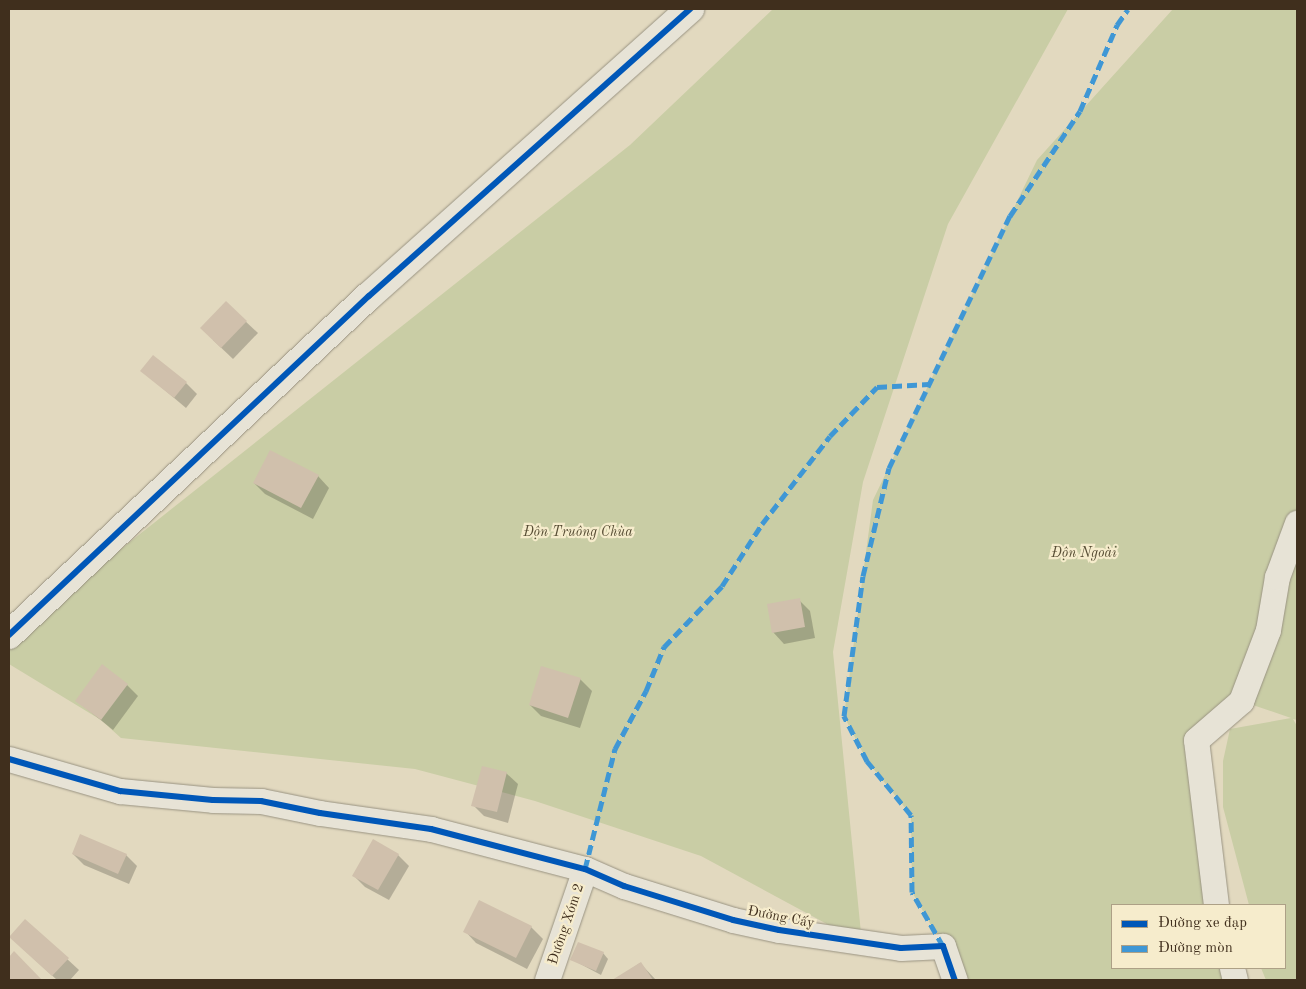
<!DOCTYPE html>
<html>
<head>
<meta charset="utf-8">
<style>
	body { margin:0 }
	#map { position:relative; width:1306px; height:989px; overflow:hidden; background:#e2d9bf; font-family:"Old Standard TT",serif }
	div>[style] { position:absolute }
	.green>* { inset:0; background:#c9cda5 }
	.shadow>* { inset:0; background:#0003 }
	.building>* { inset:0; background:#d0c0ac }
	.roads { filter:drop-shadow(0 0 1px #999382) drop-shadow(0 0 1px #999382) }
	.minor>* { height:25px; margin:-12.5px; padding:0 12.5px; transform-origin:12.5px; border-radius:12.5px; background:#e7e3d6 }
	.tertiary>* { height:28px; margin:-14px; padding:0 14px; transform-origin:14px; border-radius:14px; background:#e7e3d6 }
	.quiet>* { height:5px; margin-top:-2.5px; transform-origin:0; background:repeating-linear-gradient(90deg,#3f97d5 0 10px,transparent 0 15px) }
	.cycleway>* { height:6px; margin:-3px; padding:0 3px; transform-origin:3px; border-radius:3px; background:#0057b8 }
	span { translate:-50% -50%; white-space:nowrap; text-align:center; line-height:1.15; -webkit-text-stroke:4.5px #f6eccc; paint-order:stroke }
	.park-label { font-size:14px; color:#574d34; font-style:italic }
	.street-label { font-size:14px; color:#402f1d }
	.frame { position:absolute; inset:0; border:10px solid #402f1d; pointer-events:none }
	.legend { position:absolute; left:1111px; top:904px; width:175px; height:65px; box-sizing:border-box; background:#f6eccc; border:1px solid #ada086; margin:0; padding:6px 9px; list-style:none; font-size:15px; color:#402f1d }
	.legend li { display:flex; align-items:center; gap:10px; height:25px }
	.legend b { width:25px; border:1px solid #ada086 }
</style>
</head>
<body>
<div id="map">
	<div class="green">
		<i style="clip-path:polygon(773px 9px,1068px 9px,948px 224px,863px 482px,833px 652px,862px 943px,701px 856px,535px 801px,415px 769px,121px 738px,101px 720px,9px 664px,9px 638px,630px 145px)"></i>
		<i style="clip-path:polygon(1173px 9px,1297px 9px,1297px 720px,1293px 719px,1297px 726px,1297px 980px,1266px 980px,1261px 968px,1285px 968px,1285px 905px,1249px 905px,1223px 807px,1223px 761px,1230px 729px,1291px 718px,1241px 701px,1196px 740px,1216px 905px,1112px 905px,1112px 968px,1232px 968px,1235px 980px,956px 980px,943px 946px,912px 892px,911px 815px,867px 761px,844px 716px,873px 500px,1037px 160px)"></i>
	</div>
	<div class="shadow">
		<i style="clip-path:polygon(226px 303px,258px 333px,233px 359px,213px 340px)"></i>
		<i style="clip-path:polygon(142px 371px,186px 383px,197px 394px,186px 408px)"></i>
		<i style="clip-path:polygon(318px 476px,329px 488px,313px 519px,265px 494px,254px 483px)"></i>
		<i style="clip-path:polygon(799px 600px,810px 611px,815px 638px,784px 644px,773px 632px)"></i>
		<i style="clip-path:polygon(580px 679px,592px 691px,580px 728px,541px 716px,530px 705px)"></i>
		<i style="clip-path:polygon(127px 685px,138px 696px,113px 730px,77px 701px)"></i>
		<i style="clip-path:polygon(506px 773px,518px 784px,508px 823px,484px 816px,473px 805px)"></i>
		<i style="clip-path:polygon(73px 854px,126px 855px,137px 866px,129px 884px,84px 865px)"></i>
		<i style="clip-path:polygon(398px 855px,409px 866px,389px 900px,365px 887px,353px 875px)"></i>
		<i style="clip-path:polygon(25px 920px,79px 970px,70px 980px,57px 980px,22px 948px)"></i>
		<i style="clip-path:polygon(531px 927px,543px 939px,527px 969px,476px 943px,465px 931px)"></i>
		<i style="clip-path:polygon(14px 953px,41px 980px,9px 980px,9px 958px)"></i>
		<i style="clip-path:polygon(603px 953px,608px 959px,601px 975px,571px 959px)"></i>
		<i style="clip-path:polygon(640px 963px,656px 980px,615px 980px)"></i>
	</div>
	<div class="building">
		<i style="clip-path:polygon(226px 301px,247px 321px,221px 348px,200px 328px)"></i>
		<i style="clip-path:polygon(153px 355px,187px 382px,174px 398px,140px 371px)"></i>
		<i style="clip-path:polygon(270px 450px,319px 475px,301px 508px,253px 483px)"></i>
		<i style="clip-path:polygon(800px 598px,805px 627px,772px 633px,767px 604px)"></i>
		<i style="clip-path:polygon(102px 664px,128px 684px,101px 720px,75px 701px)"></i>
		<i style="clip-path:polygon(541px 666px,581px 678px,568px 718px,529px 705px)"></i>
		<i style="clip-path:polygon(482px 766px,507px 772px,497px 812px,471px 806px)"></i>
		<i style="clip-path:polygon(80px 834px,127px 854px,118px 874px,72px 854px)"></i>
		<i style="clip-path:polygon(373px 839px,399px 854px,378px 890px,352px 876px)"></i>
		<i style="clip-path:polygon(479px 900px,532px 926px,516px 958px,463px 932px)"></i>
		<i style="clip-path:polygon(25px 919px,69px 958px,52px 976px,9px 937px)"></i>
		<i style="clip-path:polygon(578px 942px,604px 952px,596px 971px,570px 960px)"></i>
		<i style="clip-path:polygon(14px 951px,42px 980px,9px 980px,9px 957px)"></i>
		<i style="clip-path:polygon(641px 962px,653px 980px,612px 980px)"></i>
	</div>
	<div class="roads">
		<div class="minor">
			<i style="left:9px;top:759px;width:116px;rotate:16.1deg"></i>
			<i style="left:120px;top:791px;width:93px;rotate:5.5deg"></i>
			<i style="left:213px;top:800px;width:48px;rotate:1.2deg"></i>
			<i style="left:261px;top:801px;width:60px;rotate:11.5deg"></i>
			<i style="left:320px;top:813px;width:112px;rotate:8.2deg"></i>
			<i style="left:431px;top:829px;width:159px;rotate:14.6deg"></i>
			<i style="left:585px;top:869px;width:43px;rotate:23.6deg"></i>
			<i style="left:624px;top:886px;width:114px;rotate:17.3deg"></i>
			<i style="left:733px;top:920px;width:47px;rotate:12.3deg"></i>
			<i style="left:779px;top:930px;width:123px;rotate:8.4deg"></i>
			<i style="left:901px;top:948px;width:42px;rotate:-2.7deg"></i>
			<i style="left:943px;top:946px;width:36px;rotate:71deg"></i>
			<i style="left:1216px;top:905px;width:166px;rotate:-96.9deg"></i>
			<i style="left:1196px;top:740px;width:60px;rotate:-40.9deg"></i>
			<i style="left:1241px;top:701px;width:76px;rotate:-69.2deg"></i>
			<i style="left:1268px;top:630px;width:54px;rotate:-80.4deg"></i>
			<i style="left:1277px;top:577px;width:58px;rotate:-69.7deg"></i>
			<i style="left:1232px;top:968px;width:12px;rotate:76deg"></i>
			<i style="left:547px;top:980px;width:117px;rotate:-71.1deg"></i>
		</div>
		<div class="tertiary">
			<i style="left:9px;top:635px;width:494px;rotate:-43.3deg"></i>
			<i style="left:369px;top:296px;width:431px;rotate:-41.8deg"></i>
		</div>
	</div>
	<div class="quiet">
		<i style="left:585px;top:869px;width:124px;rotate:-76deg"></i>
		<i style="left:615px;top:749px;width:66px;rotate:-61.9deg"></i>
		<i style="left:646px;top:691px;width:48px;rotate:-67.8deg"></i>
		<i style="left:664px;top:647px;width:84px;rotate:-46.4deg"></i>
		<i style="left:722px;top:586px;width:74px;rotate:-57.2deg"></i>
		<i style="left:762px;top:524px;width:111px;rotate:-52.3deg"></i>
		<i style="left:830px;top:436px;width:68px;rotate:-46.2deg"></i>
		<i style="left:877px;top:387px;width:52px;rotate:-3.3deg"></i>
		<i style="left:943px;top:946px;width:62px;rotate:-119.9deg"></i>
		<i style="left:912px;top:892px;width:77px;rotate:-90.7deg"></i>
		<i style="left:911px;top:815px;width:70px;rotate:-129.2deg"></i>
		<i style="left:867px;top:761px;width:51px;rotate:-117.1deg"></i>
		<i style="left:844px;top:716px;width:141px;rotate:-82.3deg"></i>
		<i style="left:863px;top:576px;width:111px;rotate:-76.5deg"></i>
		<i style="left:889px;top:468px;width:280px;rotate:-64.4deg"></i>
		<i style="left:1010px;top:216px;width:126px;rotate:-56.3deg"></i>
		<i style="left:1080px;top:111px;width:94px;rotate:-66.7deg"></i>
		<i style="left:1117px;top:25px;width:19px;rotate:-55deg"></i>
	</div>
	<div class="cycleway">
		<i style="left:9px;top:635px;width:494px;rotate:-43.3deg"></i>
		<i style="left:369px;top:296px;width:431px;rotate:-41.8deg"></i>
		<i style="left:9px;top:759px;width:116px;rotate:16.1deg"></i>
		<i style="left:120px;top:791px;width:93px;rotate:5.5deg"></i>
		<i style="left:213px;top:800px;width:48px;rotate:1.2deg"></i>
		<i style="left:261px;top:801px;width:60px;rotate:11.5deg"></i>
		<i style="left:320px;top:813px;width:112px;rotate:8.2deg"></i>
		<i style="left:431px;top:829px;width:159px;rotate:14.6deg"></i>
		<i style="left:585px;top:869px;width:43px;rotate:23.6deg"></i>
		<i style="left:624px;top:886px;width:114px;rotate:17.3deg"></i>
		<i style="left:733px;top:920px;width:47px;rotate:12.3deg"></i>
		<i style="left:779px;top:930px;width:123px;rotate:8.4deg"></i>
		<i style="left:901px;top:948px;width:42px;rotate:-2.7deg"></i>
		<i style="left:943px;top:946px;width:36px;rotate:71deg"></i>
	</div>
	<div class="park-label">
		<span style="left:578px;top:532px">Độn Truông Chùa</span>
		<span style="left:1084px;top:553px">Độn Ngoài</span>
	</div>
	<div class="street-label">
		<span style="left:781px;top:917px;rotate:11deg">Đường Cấy</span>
		<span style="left:566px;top:924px;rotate:-71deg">Đường Xóm 2</span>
	</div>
	<div class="frame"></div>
	<ul class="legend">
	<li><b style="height:6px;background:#0057b8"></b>Đường xe đạp</li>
	<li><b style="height:6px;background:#3f97d5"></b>Đường mòn</li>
	</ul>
</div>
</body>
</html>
